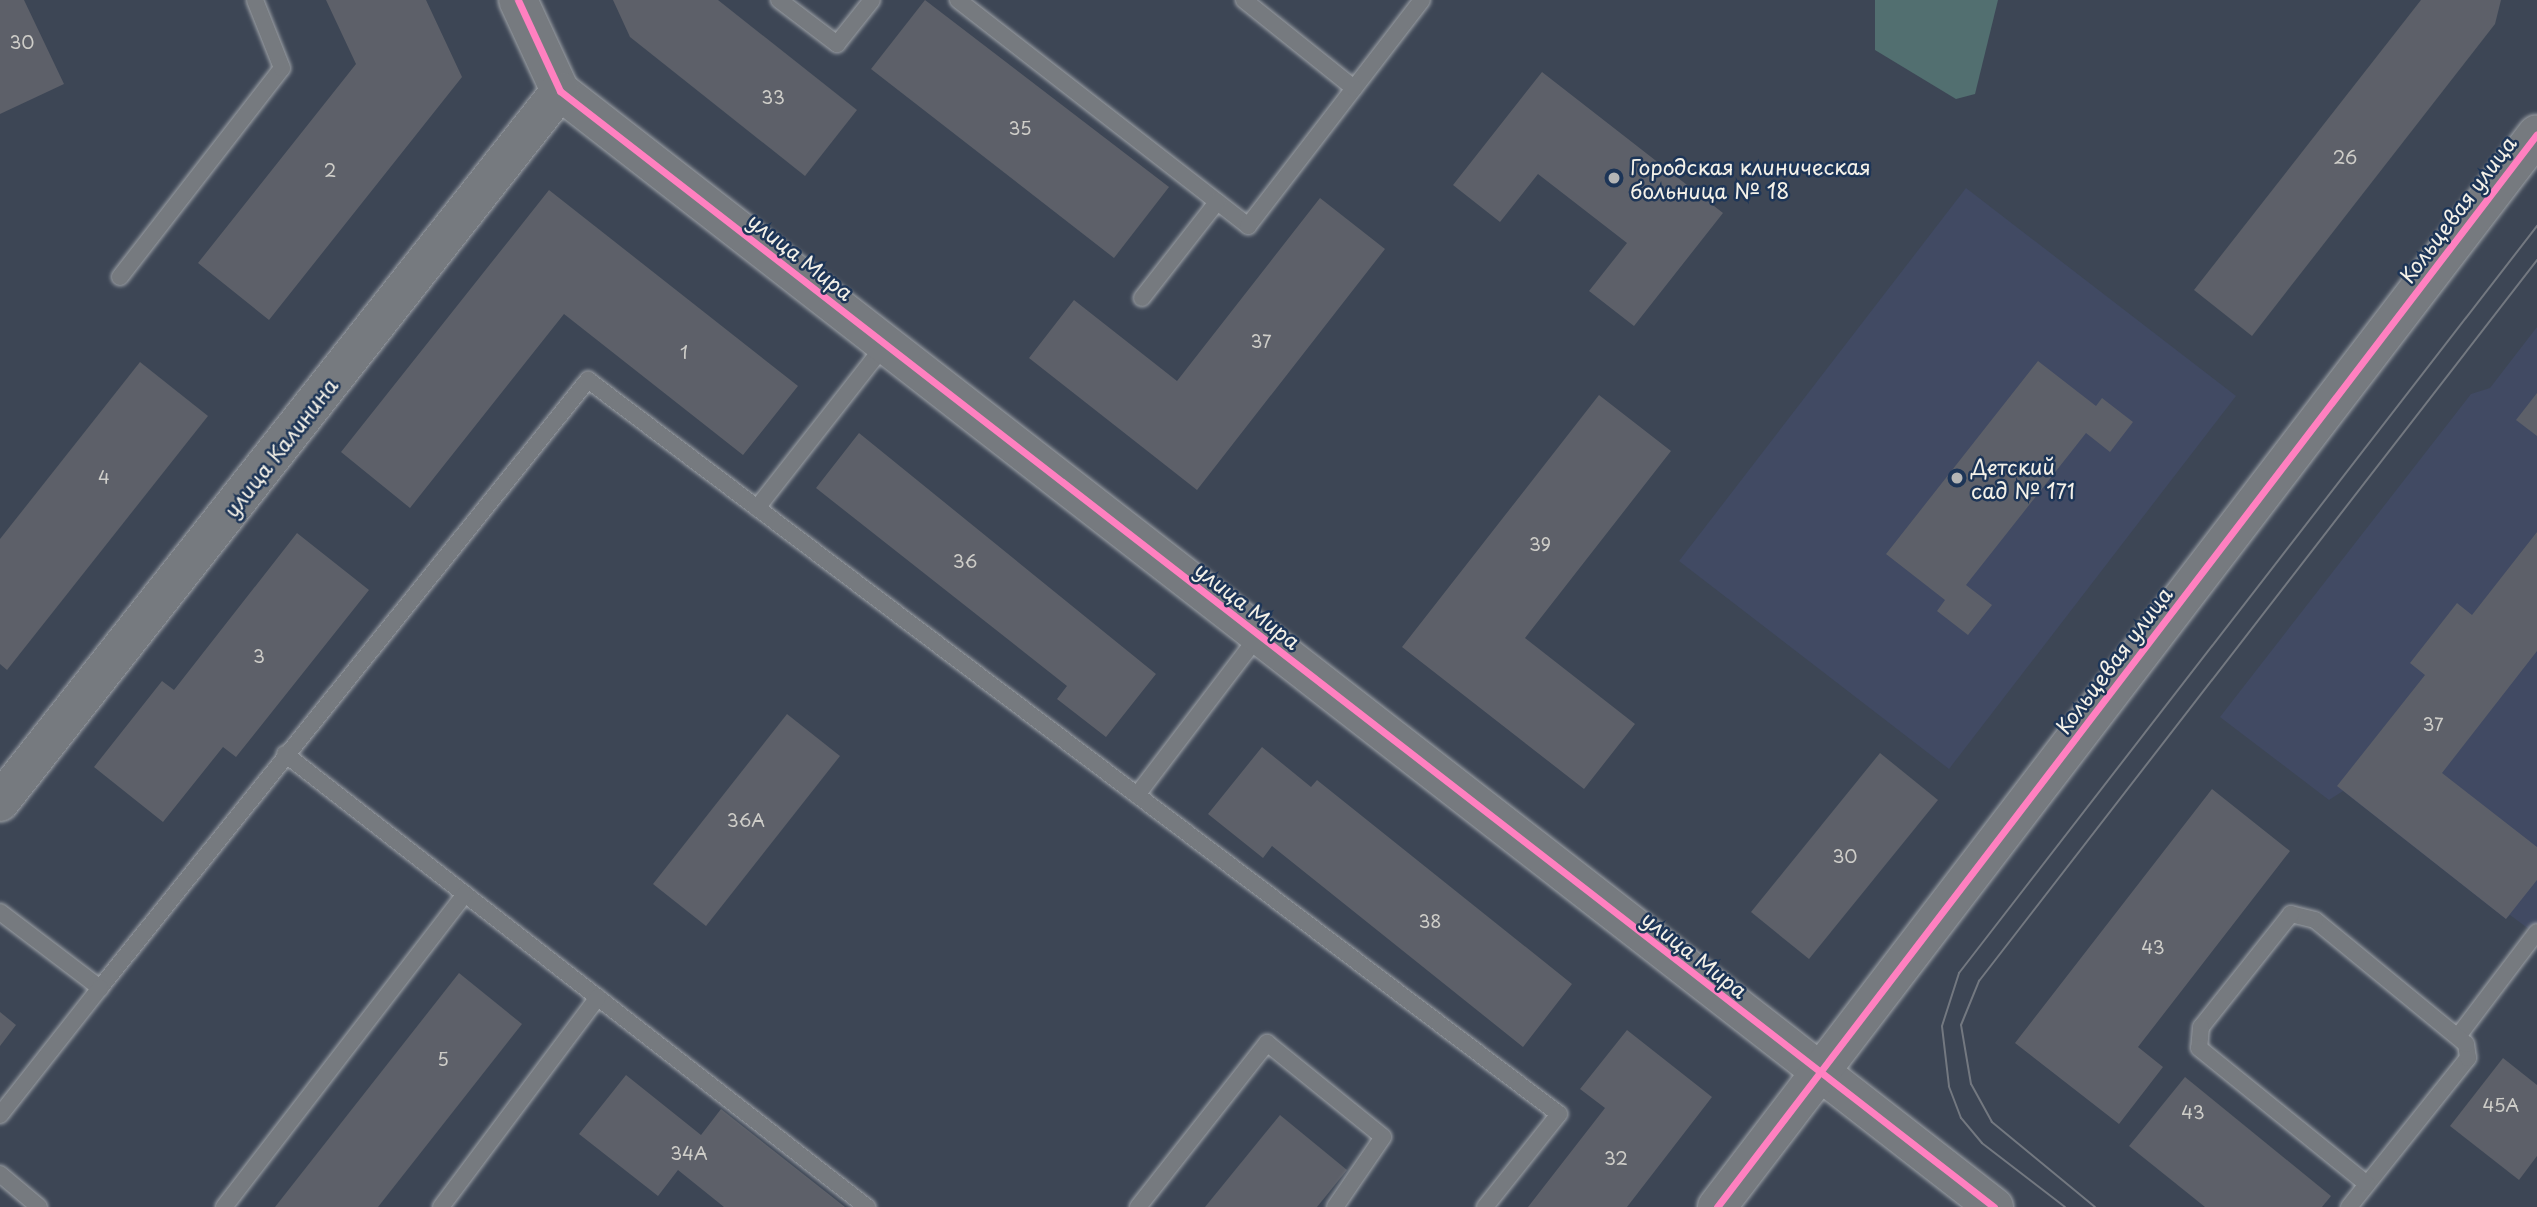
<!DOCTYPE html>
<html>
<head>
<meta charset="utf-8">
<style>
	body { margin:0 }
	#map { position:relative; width:2537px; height:1207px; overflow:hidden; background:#3d4655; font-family:"Playpen Sans",sans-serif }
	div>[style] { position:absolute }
	.built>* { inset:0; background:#414a63 }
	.green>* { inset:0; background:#526f70 }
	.building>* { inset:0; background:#5d6069 }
	.roads { filter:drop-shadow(0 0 2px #9fa3a8) drop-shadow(0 0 2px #9fa3a8) }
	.service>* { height:16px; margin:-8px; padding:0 8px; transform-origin:8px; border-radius:8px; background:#767a7f }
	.tertiary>* { height:38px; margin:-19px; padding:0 19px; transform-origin:19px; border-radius:19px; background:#767a7f }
	.tram>* { height:2px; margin:-1px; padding:0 1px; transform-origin:1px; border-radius:1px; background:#737880 }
	.cycleway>* { height:7px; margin:-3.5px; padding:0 3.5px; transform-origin:3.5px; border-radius:3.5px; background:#ff80c0 }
	.dots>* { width:19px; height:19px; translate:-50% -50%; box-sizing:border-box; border:4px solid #1d3557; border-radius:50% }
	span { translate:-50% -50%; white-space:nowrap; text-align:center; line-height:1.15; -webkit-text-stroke:5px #1d3557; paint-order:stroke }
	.number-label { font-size:18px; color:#cecdc8 }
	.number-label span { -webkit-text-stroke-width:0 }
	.poi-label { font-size:21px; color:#f4f1e8 }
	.left { translate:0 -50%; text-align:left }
	.street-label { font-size:21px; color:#f4f1e8 }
</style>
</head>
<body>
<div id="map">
	<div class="built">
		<i style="clip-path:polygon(1966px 188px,2236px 396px,1949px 769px,1679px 561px)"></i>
		<i style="clip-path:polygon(2537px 327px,2537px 935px,2510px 915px,2506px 919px,2343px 791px,2329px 800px,2220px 717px,2471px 394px,2490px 388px)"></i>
	</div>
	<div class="green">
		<i style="clip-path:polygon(1875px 0,1998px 0,1975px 94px,1956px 99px,1875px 50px)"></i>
	</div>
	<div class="building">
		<i style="clip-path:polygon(0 0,24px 0,64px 84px,0 114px)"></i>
		<i style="clip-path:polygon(326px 0,426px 0,462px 77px,269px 320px,198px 263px,356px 64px)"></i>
		<i style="clip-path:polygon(613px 0,718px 0,857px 110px,805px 176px,630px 37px)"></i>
		<i style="clip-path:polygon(925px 0,1169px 187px,1114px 258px,871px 69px)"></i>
		<i style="clip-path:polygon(2421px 0,2501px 0,2495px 24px,2252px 336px,2194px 290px)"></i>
		<i style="clip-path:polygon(1542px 72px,1723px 213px,1634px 326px,1589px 291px,1627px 243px,1538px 174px,1500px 222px,1453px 185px)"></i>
		<i style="clip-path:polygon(549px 190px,798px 386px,743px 455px,564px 314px,410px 508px,341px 452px)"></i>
		<i style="clip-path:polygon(1320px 198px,1385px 249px,1197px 490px,1029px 358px,1074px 300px,1177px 381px)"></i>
		<i style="clip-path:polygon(2038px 361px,2096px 406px,2102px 398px,2133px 422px,2110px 452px,2086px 433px,1966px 585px,1992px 605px,1968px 635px,1937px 611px,1945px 600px,1886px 554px)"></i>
		<i style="clip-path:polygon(140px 362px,208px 416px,7px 670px,0 664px,0 539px)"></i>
		<i style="clip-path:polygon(2537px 393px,2537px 436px,2516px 420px)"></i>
		<i style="clip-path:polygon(1599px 395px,1671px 451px,1525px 638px,1635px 724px,1584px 789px,1402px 647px)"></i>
		<i style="clip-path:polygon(859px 433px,1156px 674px,1106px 737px,1057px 699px,1067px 686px,816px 488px)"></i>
		<i style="clip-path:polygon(2537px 532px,2537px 651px,2442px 773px,2537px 847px,2537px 880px,2506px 919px,2337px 786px,2425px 675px,2410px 663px,2457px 603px,2472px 615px)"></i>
		<i style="clip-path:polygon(297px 533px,369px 590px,236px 757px,223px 747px,163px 822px,94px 767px,162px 681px,174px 690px)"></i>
		<i style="clip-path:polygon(787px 714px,840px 756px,706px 926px,653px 884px)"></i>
		<i style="clip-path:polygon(1262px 747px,1311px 787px,1317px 780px,1572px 984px,1523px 1047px,1272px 846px,1263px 858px,1208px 814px)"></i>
		<i style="clip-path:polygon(1880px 753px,1938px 800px,1809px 959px,1751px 912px)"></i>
		<i style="clip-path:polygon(2212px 789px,2290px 851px,2138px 1047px,2163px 1067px,2119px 1124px,2015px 1043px)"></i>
		<i style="clip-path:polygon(459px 973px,522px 1024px,378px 1207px,275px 1207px)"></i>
		<i style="clip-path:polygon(0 1012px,16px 1025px,0 1046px)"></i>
		<i style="clip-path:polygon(1627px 1030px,1712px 1097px,1627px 1207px,1528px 1207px,1605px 1108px,1580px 1089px)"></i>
		<i style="clip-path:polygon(2503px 1058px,2537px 1085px,2537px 1156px,2519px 1180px,2450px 1126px)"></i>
		<i style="clip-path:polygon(626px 1075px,701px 1135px,721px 1109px,845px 1207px,724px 1207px,678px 1170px,658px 1196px,579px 1134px)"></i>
		<i style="clip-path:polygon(2185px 1077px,2331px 1196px,2322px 1207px,2205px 1207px,2129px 1146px)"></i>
		<i style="clip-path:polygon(1280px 1115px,1347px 1170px,1317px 1207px,1205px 1207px)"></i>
	</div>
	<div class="roads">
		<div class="service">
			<i style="left:779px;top:0;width:73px;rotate:37.2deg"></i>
			<i style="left:837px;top:44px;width:56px;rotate:-51.5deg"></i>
			<i style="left:958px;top:0;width:368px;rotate:37.9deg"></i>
			<i style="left:1248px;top:226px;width:285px;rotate:-52.4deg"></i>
			<i style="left:1244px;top:0;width:141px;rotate:38.7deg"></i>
			<i style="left:120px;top:277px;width:264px;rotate:-52.2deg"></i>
			<i style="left:282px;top:68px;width:73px;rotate:-111.7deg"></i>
			<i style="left:1142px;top:298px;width:122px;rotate:-52deg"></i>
			<i style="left:757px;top:508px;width:207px;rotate:-51.9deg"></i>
			<i style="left:285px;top:754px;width:738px;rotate:37.9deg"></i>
			<i style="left:1137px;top:795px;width:201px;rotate:-52.7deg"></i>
			<i style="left:0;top:912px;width:126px;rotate:37.2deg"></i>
			<i style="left:100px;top:988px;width:780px;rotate:-51.25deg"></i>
			<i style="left:588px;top:380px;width:1217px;rotate:37.09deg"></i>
			<i style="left:1559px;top:1114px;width:119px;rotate:128.5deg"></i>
			<i style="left:2459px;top:1035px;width:129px;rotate:-52.9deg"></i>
			<i style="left:0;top:1115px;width:162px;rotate:-51.8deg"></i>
			<i style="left:0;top:1174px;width:51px;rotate:40.2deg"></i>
			<i style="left:224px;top:1207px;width:395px;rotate:-52.4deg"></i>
			<i style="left:441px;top:1207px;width:262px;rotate:-53.2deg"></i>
			<i style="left:1138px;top:1207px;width:209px;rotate:-51.8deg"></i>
			<i style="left:1267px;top:1043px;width:149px;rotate:39deg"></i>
			<i style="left:1383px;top:1137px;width:85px;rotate:124.4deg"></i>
			<i style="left:2349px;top:1207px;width:191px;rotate:-51.4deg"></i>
			<i style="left:2468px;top:1058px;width:14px;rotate:-98deg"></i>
			<i style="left:2466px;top:1044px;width:195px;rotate:-140.6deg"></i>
			<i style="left:2315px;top:920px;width:25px;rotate:-166deg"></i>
			<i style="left:2291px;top:914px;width:144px;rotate:128.5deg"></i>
			<i style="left:2201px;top:1027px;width:21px;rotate:95deg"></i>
			<i style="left:2199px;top:1048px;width:216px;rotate:39deg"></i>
		</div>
		<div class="tertiary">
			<i style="left:518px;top:0;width:100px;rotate:65.2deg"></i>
			<i style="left:560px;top:91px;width:1817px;rotate:37.89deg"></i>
			<i style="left:0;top:802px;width:905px;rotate:-51.78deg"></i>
			<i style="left:1717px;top:1207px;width:1350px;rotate:-52.61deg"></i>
		</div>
	</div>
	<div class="tram">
		<i style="left:2065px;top:1207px;width:105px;rotate:-142.4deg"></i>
		<i style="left:1982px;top:1143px;width:33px;rotate:-130deg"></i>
		<i style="left:1961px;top:1118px;width:34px;rotate:-111deg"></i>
		<i style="left:1949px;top:1086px;width:60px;rotate:-96.7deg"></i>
		<i style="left:1942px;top:1026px;width:56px;rotate:-72.2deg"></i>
		<i style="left:1959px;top:973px;width:945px;rotate:-52.27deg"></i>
		<i style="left:2095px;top:1207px;width:134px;rotate:-140.5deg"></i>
		<i style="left:1992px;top:1122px;width:43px;rotate:-118.9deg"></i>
		<i style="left:1971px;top:1084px;width:60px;rotate:-99.6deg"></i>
		<i style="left:1961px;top:1025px;width:48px;rotate:-67.8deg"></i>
		<i style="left:1979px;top:981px;width:912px;rotate:-52.26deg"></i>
	</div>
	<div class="cycleway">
		<i style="left:518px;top:0;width:100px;rotate:65.2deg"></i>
		<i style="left:560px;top:91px;width:1817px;rotate:37.89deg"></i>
		<i style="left:1717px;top:1207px;width:1350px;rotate:-52.61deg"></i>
	</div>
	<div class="dots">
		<i style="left:1614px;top:178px;background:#b4b5b5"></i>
		<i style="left:1957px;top:478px;background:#b4b5b5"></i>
	</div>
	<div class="number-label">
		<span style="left:22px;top:42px">30</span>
		<span style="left:773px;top:97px">33</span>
		<span style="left:1020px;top:128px">35</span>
		<span style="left:2345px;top:157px">26</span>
		<span style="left:330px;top:170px">2</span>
		<span style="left:1261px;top:341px">37</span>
		<span style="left:684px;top:352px">1</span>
		<span style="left:104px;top:477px">4</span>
		<span style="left:1540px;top:544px">39</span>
		<span style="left:965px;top:561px">36</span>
		<span style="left:259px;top:656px">3</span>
		<span style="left:2433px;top:724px">37</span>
		<span style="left:746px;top:820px">36А</span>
		<span style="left:1845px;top:856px">30</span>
		<span style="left:1430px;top:921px">38</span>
		<span style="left:2153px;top:947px">43</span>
		<span style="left:443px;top:1059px">5</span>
		<span style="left:2501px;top:1105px">45А</span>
		<span style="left:2193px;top:1112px">43</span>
		<span style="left:689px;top:1153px">34А</span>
		<span style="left:1616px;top:1158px">32</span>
	</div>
	<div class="poi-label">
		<span class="left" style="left:1630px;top:178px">Городская клиническая<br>больница № 18</span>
		<span class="left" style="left:1971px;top:478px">Детский<br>сад № 171</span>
	</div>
	<div class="street-label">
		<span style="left:2457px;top:209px;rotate:-53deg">Кольцевая улица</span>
		<span style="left:801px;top:256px;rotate:38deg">улица Мира</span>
		<span style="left:280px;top:447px;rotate:-52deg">улица Калинина</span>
		<span style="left:1248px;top:605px;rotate:38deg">улица Мира</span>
		<span style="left:2113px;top:660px;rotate:-53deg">Кольцевая улица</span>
		<span style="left:1695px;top:954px;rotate:38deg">улица Мира</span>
	</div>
</div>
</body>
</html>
